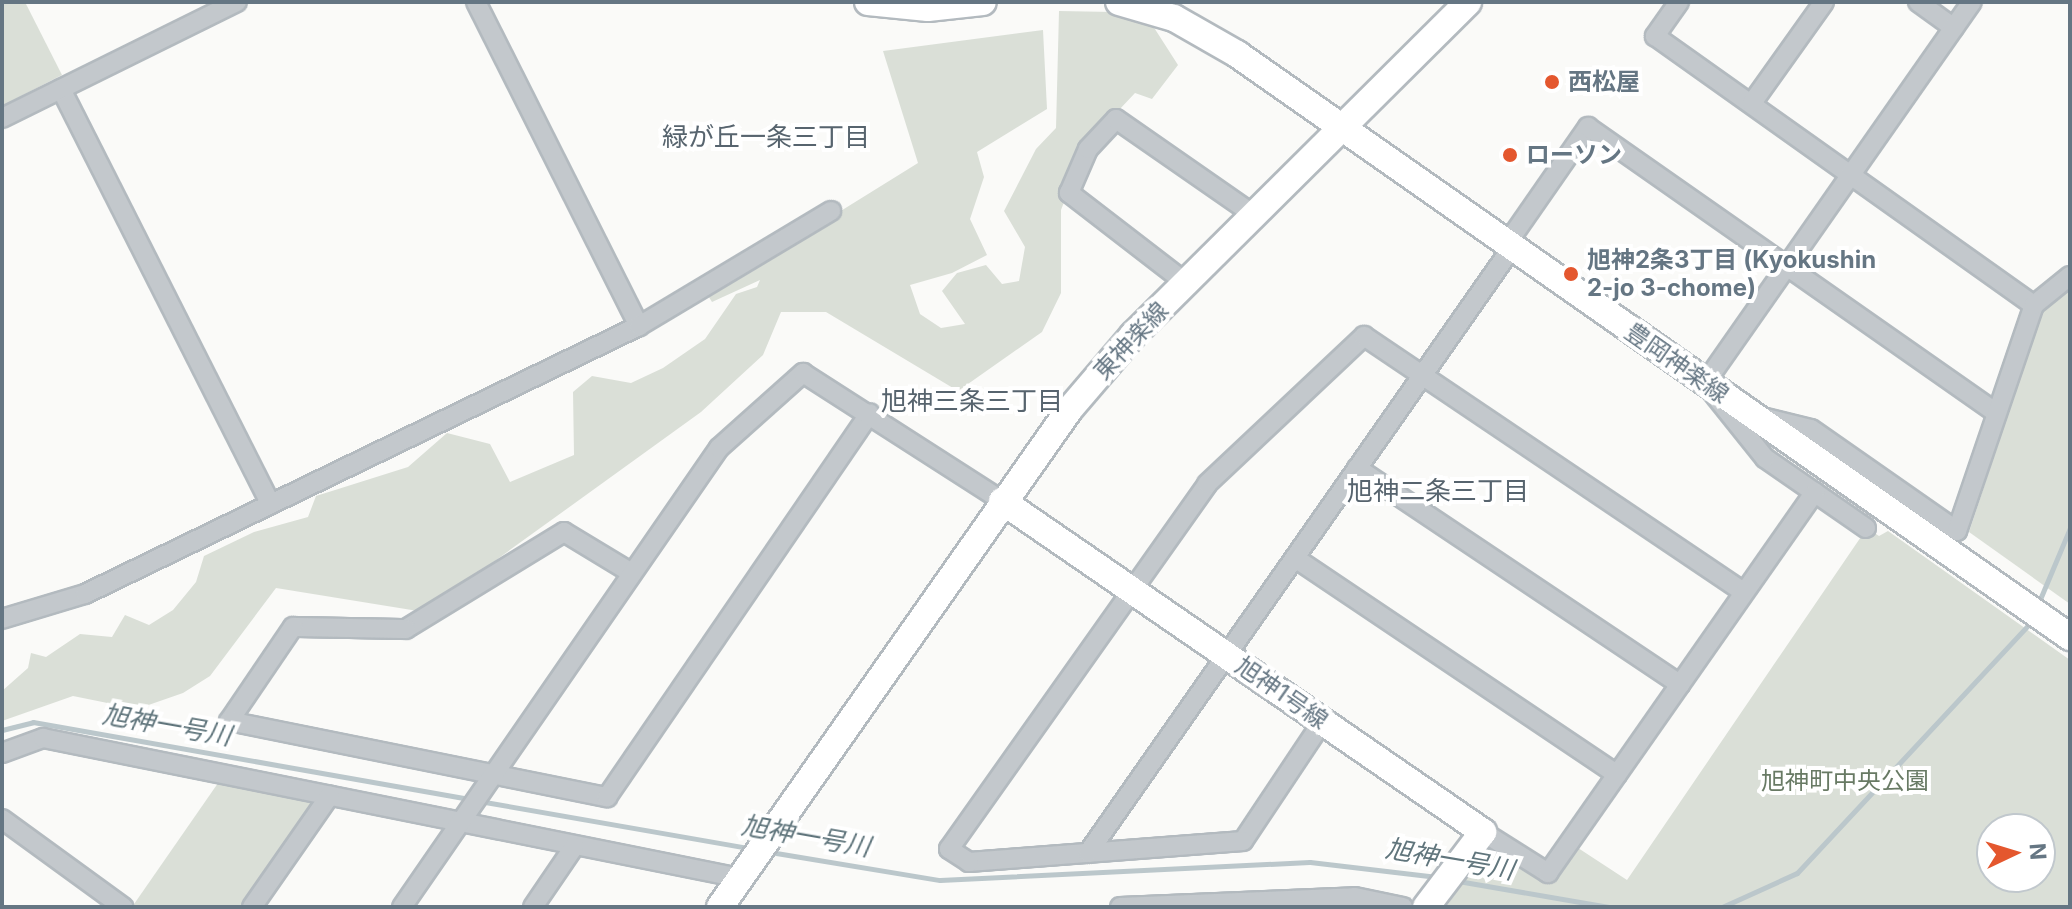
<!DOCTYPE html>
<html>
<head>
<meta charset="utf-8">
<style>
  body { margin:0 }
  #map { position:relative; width:2072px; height:909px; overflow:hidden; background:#fafaf8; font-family:Inter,"Noto Sans JP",sans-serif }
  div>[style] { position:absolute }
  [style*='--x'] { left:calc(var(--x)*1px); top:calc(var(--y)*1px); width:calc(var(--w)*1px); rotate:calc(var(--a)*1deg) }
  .green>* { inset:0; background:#dadfd7 }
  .stream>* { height:5px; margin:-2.5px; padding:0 2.5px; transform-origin:2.5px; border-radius:2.5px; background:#bbc7cb }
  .roads { filter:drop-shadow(2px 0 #b3babf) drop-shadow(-2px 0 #b3babf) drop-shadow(0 2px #b3babf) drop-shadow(0 -2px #b3babf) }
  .street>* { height:18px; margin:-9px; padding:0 9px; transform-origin:9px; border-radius:9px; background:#c3c8cc }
  .secondary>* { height:26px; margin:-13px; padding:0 13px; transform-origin:13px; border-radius:13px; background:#fff }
  .dots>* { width:22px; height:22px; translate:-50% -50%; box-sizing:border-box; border:4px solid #fff; border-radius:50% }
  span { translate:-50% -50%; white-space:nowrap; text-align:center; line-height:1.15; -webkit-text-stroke:8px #fff; paint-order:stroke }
  .poi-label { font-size:24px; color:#657683; font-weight:700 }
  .left { translate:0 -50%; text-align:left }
  .street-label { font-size:24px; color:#657683 }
  .park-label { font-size:24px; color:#687a64 }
  .neighbourhood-label { font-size:26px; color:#57646e }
  .water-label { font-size:26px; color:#60757c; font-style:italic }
  .frame { position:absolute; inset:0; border:4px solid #657683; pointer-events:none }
  .north { position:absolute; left:1976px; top:813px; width:80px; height:80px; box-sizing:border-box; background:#fff; border:2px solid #c1c8cd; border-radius:50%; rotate:86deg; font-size:22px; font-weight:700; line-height:32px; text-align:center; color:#657683 }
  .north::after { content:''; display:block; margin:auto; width:28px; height:36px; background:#e4572e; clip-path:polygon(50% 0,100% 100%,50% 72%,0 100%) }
</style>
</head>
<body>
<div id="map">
  <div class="green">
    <div style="clip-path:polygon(2px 2px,25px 2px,62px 75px,2px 106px)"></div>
    <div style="clip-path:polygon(1059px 11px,1113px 12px,1153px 26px,1178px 65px,1152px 99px,1135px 93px,1085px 146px,1061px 210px,1061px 293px,1042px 332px,958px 391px,826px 312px,781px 312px,763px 355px,701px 412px,424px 612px,276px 588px,210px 676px,183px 693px,137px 709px,73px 696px,2px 721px,2px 691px,28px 668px,31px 653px,46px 657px,80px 634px,112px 637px,125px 615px,149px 625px,173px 610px,196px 582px,204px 556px,254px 532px,308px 517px,316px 496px,408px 467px,447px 433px,490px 444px,510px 482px,574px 455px,573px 392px,592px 376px,631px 383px,663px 368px,705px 339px,736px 294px,757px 287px,760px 280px,712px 302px,707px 294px,918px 163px,883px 51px,1043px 30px,1047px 109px,977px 152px,984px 177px,970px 219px,987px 255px,952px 273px,910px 285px,920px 314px,941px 328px,965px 324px,942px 291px,957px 273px,986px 265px,1002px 284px,1019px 281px,1025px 247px,1004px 211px,1036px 149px,1056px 128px)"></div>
    <div style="clip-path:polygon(2070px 287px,2070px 604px,1969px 532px,2043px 308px)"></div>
    <div style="clip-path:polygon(evenodd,1867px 528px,1879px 536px,1888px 531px,2070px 660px,2070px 907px,1446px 907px,1487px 848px,1550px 883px,1575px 846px,1627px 880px,1867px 528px,1992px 829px,2040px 829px,2040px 877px,1992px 877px,1992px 829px)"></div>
    <div style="clip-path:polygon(225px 773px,330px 795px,252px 907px,132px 907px)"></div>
  </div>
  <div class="stream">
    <div style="--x:2038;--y:604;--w:82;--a:-67.2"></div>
    <div style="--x:2;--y:730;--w:32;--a:-14"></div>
    <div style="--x:33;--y:722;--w:443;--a:10"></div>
    <div style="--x:479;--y:801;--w:274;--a:9.9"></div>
    <div style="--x:770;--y:852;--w:172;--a:9.4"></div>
    <div style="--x:940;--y:880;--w:370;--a:-2.8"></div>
    <div style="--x:1310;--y:862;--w:128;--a:6.7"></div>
    <div style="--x:1458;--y:881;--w:153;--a:9.8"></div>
    <div style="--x:1722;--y:907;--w:82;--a:-24.4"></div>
    <div style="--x:1797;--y:873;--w:345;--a:-47"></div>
  </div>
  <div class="roads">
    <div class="street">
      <div style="--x:476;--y:2;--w:363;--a:63.3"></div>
      <div style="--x:1679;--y:2;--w:42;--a:125.2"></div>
      <div style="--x:1655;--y:36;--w:465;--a:35.4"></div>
      <div style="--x:1918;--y:2;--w:44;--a:35.8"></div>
      <div style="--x:61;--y:89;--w:465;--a:63.2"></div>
      <div style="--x:1752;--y:103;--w:124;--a:-54.5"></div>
      <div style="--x:2;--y:118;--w:262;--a:-26.3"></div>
      <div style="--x:1506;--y:245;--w:144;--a:-55.2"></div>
      <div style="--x:1588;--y:127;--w:498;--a:35"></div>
      <div style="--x:1186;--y:283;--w:148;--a:-142.4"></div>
      <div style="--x:1069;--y:193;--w:48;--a:-66.6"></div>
      <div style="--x:1088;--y:149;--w:41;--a:-47"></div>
      <div style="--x:1116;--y:119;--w:168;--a:34.8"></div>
      <div style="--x:1766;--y:418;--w:46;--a:13.7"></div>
      <div style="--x:1811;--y:429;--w:178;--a:34.9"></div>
      <div style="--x:1957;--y:531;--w:239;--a:-71.2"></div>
      <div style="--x:2034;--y:305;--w:46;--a:-38.9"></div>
      <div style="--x:1357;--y:468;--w:389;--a:33.8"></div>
      <div style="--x:1866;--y:528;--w:123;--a:-145.3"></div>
      <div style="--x:1765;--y:458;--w:96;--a:-128.7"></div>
      <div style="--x:1705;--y:383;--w:465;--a:-55"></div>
      <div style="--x:1295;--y:558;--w:388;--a:33.9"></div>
      <div style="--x:630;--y:572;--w:77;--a:-148.8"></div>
      <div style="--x:564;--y:532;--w:185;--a:148.5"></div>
      <div style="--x:406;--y:629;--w:113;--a:-179"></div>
      <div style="--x:293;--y:627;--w:114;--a:124.2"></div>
      <div style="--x:229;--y:721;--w:386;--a:11.4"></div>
      <div style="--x:607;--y:797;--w:465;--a:-55.6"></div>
      <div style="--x:2;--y:619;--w:87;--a:-16.8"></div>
      <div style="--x:85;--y:594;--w:615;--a:-25.82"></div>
      <div style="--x:639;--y:326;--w:224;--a:-30.9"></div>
      <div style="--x:1323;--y:721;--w:144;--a:123.7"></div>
      <div style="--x:1243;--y:841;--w:275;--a:175.6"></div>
      <div style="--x:969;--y:862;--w:24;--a:-147"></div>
      <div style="--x:949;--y:849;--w:447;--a:-54.7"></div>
      <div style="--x:1207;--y:484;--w:216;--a:-43.3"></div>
      <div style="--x:1364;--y:336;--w:458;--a:34"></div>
      <div style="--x:2;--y:753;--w:44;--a:-20.1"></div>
      <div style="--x:43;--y:738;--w:711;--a:11.36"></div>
      <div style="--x:2;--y:819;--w:150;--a:36"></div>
      <div style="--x:1483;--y:832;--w:77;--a:32.2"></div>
      <div style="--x:1548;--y:873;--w:465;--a:-55"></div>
      <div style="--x:1088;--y:853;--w:737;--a:-55"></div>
      <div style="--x:252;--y:907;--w:136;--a:-55.1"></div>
      <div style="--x:402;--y:907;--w:558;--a:-55.37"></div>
      <div style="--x:719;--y:448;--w:113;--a:-41.8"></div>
      <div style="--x:803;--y:373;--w:237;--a:32.7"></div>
      <div style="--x:533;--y:907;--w:73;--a:-55.7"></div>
      <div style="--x:1120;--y:907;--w:235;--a:-2.4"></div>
      <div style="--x:1355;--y:897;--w:49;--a:11.8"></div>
    </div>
    <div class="secondary">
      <div style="--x:868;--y:2;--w:60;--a:5.7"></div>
      <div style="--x:928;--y:8;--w:55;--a:-6.2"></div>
      <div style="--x:1119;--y:2;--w:57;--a:16.2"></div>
      <div style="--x:1174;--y:18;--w:73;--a:29.7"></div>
      <div style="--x:1237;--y:54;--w:1017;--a:34.99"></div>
      <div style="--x:1002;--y:501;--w:584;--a:34.53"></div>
      <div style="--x:1483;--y:832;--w:94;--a:127.2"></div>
      <div style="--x:720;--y:907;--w:607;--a:-54.92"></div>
      <div style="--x:1069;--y:410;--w:99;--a:-49.5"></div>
      <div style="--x:1133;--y:335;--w:472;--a:-44.8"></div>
    </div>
  </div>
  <div class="dots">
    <div style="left:1552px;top:82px;background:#e4572e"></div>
    <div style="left:1510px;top:155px;background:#e4572e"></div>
    <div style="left:1571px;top:274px;background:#e4572e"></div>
  </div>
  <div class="poi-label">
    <span class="left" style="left:1568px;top:82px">西松屋</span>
    <span class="left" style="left:1526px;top:155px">ローソン</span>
    <span class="left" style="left:1587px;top:274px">旭神2条3丁目 (Kyokushin<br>2-jo 3-chome)</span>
  </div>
  <div class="street-label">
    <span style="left:1131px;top:341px;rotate:-47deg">東神楽線</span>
    <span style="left:1677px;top:363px;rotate:35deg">豊岡神楽線</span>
    <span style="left:1282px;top:693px;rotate:35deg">旭神1号線</span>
  </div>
  <div class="park-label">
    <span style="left:1845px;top:781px">旭神町中央公園</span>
  </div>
  <div class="neighbourhood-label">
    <span style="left:766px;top:137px">緑が丘一条三丁目</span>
    <span style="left:972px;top:401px">旭神三条三丁目</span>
    <span style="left:1438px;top:491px">旭神二条三丁目</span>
  </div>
  <div class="water-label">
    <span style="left:167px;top:725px;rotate:10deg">旭神一号川</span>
    <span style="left:806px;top:836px;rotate:10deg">旭神一号川</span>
    <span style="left:1450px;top:859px;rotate:10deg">旭神一号川</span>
  </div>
  <div class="frame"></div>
  <div class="north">N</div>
</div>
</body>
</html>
